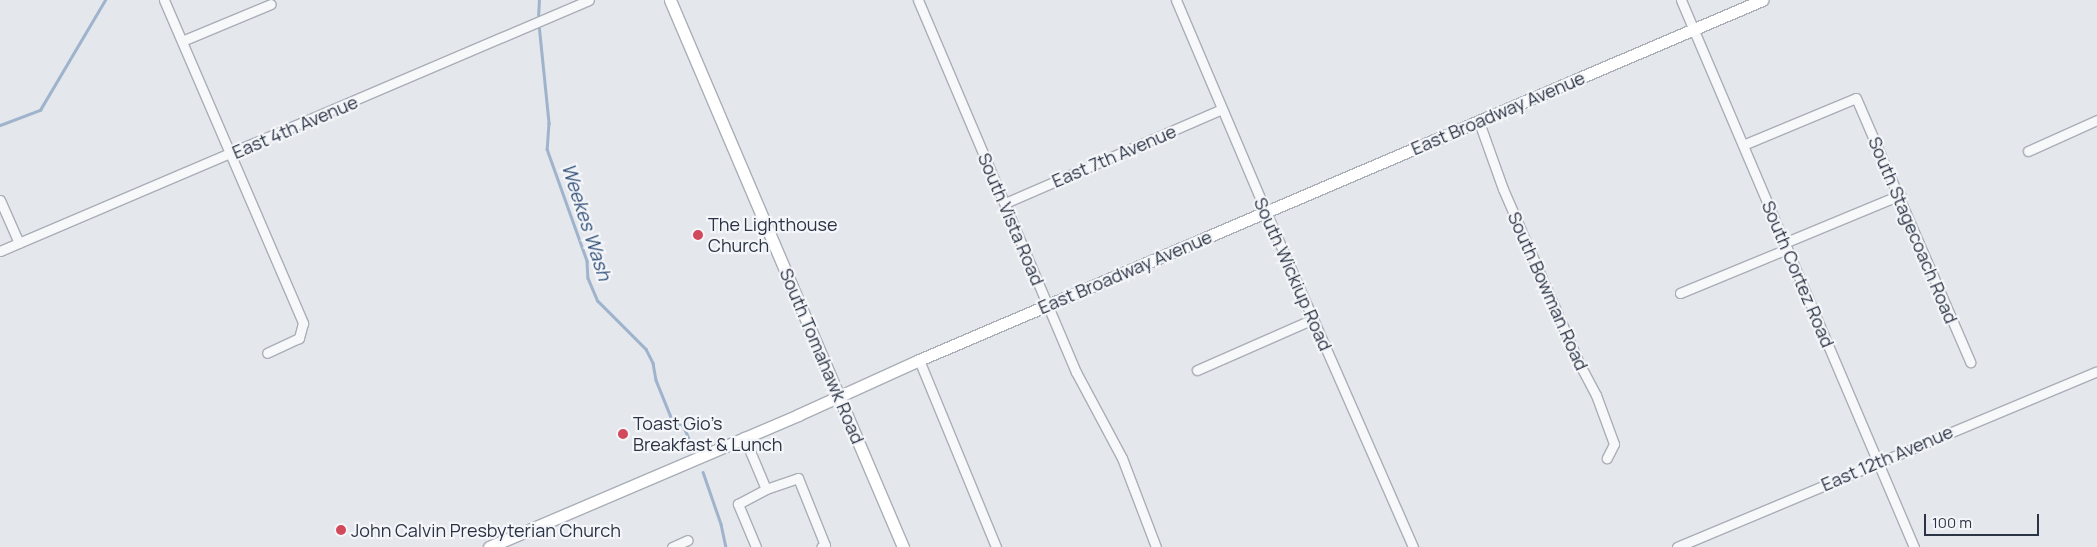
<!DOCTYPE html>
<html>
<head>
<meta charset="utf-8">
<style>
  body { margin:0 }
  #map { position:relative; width:2097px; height:547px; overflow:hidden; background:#e4e7ec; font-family:Manrope,sans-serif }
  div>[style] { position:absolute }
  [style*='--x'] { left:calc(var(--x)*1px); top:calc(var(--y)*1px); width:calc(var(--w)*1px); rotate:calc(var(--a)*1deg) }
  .stream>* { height:2.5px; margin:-1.25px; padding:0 1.25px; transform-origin:1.25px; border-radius:1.25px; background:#9fb4cc }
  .roads { filter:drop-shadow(1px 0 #a9aeb7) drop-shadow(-1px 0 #a9aeb7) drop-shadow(0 1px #a9aeb7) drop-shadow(0 -1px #a9aeb7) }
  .street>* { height:9px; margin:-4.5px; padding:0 4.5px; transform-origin:4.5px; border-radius:4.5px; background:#f7f8fa }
  .secondary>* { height:11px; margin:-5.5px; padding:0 5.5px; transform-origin:5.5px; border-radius:5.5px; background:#fff }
  .dots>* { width:14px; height:14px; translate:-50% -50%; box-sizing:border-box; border:2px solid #f4f6f9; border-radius:50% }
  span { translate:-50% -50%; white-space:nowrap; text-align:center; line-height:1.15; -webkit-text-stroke:4.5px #f4f6f9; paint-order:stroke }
  .street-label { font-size:18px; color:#2b3445 }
  .poi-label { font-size:18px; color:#2b3445 }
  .left { translate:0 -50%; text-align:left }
  .water-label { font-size:19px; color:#34527a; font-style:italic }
  .scale { position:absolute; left:1924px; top:514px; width:115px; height:22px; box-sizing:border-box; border:2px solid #2b3445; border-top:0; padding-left:6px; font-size:15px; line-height:18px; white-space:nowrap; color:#2b3445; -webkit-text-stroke:4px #f4f6f9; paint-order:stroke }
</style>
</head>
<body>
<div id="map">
  <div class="stream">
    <div style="--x:538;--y:18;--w:18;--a:-87"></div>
    <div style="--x:539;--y:24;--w:100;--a:84.2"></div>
    <div style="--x:549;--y:123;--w:26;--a:94"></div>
    <div style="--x:547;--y:149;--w:119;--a:70.3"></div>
    <div style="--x:587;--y:261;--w:17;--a:87"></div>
    <div style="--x:588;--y:278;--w:25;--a:67"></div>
    <div style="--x:598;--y:301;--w:68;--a:45"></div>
    <div style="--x:646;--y:349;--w:16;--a:63"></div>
    <div style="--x:653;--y:363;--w:17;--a:80"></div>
    <div style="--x:656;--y:380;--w:40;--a:68"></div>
    <div style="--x:671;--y:417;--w:16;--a:38"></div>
    <div style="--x:684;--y:427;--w:25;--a:67"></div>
    <div style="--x:0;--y:125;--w:43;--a:-20.6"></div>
    <div style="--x:40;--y:110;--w:128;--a:-59.4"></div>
    <div style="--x:703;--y:472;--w:55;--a:70.9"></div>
    <div style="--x:721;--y:524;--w:24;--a:78"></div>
  </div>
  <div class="roads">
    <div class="street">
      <div style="--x:164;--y:0;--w:352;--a:66.7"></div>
      <div style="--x:303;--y:323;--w:16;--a:105"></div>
      <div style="--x:299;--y:338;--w:35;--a:155"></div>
      <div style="--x:918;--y:0;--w:404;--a:67"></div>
      <div style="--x:1076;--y:372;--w:98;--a:61.9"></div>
      <div style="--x:1122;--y:458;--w:95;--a:69.1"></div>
      <div style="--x:1176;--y:0;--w:230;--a:67"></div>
      <div style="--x:1266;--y:212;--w:366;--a:66.3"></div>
      <div style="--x:1681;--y:0;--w:595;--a:66.93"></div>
      <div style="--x:182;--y:41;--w:96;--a:-22.6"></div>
      <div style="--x:1479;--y:122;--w:71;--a:70.3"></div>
      <div style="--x:1503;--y:189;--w:190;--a:66.4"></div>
      <div style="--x:1579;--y:363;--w:36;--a:62"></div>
      <div style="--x:1596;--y:395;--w:52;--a:69.8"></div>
      <div style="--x:1614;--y:444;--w:16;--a:117"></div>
      <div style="--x:1743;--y:145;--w:122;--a:-22.6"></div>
      <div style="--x:1856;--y:98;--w:288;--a:66.6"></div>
      <div style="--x:2028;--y:151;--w:76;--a:-24.2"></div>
      <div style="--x:0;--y:200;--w:47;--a:66.2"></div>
      <div style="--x:1005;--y:203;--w:236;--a:-23.4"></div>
      <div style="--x:1784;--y:243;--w:126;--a:-22.5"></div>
      <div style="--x:0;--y:251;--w:640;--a:-23.08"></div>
      <div style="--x:1680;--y:293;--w:116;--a:-22.4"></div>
      <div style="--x:919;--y:360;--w:202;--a:67.6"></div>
      <div style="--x:1197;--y:370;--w:127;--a:-23.7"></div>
      <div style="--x:744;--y:437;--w:56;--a:67.1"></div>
      <div style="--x:672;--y:547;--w:17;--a:-24"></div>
      <div style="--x:756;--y:547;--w:47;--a:-112.7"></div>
      <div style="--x:738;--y:504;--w:32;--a:-28"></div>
      <div style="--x:766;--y:489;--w:34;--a:-19"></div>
      <div style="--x:798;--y:478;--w:72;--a:68.1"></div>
      <div style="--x:825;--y:545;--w:4;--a:153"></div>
      <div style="--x:1677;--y:547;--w:455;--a:-22.7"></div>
    </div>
    <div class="secondary">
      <div style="--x:670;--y:0;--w:595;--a:66.93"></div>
      <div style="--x:489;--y:547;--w:336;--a:-23.1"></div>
      <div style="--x:798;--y:415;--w:133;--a:-24.4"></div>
      <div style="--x:919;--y:360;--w:917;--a:-23.12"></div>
    </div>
  </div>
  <div class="dots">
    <div style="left:698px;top:235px;background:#d1495b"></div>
    <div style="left:623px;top:434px;background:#d1495b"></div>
    <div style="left:341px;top:530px;background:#d1495b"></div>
  </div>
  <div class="street-label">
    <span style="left:1498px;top:113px;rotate:-23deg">East Broadway Avenue</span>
    <span style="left:295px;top:127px;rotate:-23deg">East 4th Avenue</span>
    <span style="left:1114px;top:156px;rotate:-23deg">East 7th Avenue</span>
    <span style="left:1011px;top:219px;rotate:67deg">South Vista Road</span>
    <span style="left:1913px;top:230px;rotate:67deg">South Stagecoach Road</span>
    <span style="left:1125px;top:272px;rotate:-23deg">East Broadway Avenue</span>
    <span style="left:1293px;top:274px;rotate:66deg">South Wickiup Road</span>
    <span style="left:1798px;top:274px;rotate:67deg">South Cortez Road</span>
    <span style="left:1548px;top:291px;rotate:66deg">South Bowman Road</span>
    <span style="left:822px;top:356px;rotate:67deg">South Tomahawk Road</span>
    <span style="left:1887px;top:458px;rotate:-23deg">East 12th Avenue</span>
  </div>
  <div class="poi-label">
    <span class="left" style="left:708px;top:235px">The Lighthouse<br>Church</span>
    <span class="left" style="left:633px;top:434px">Toast Gio’s<br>Breakfast &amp; Lunch</span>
    <span class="left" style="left:351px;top:530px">John Calvin Presbyterian Church</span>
  </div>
  <div class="water-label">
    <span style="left:586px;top:222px;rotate:72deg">Weekes Wash</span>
  </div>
  <div class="scale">100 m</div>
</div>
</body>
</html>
